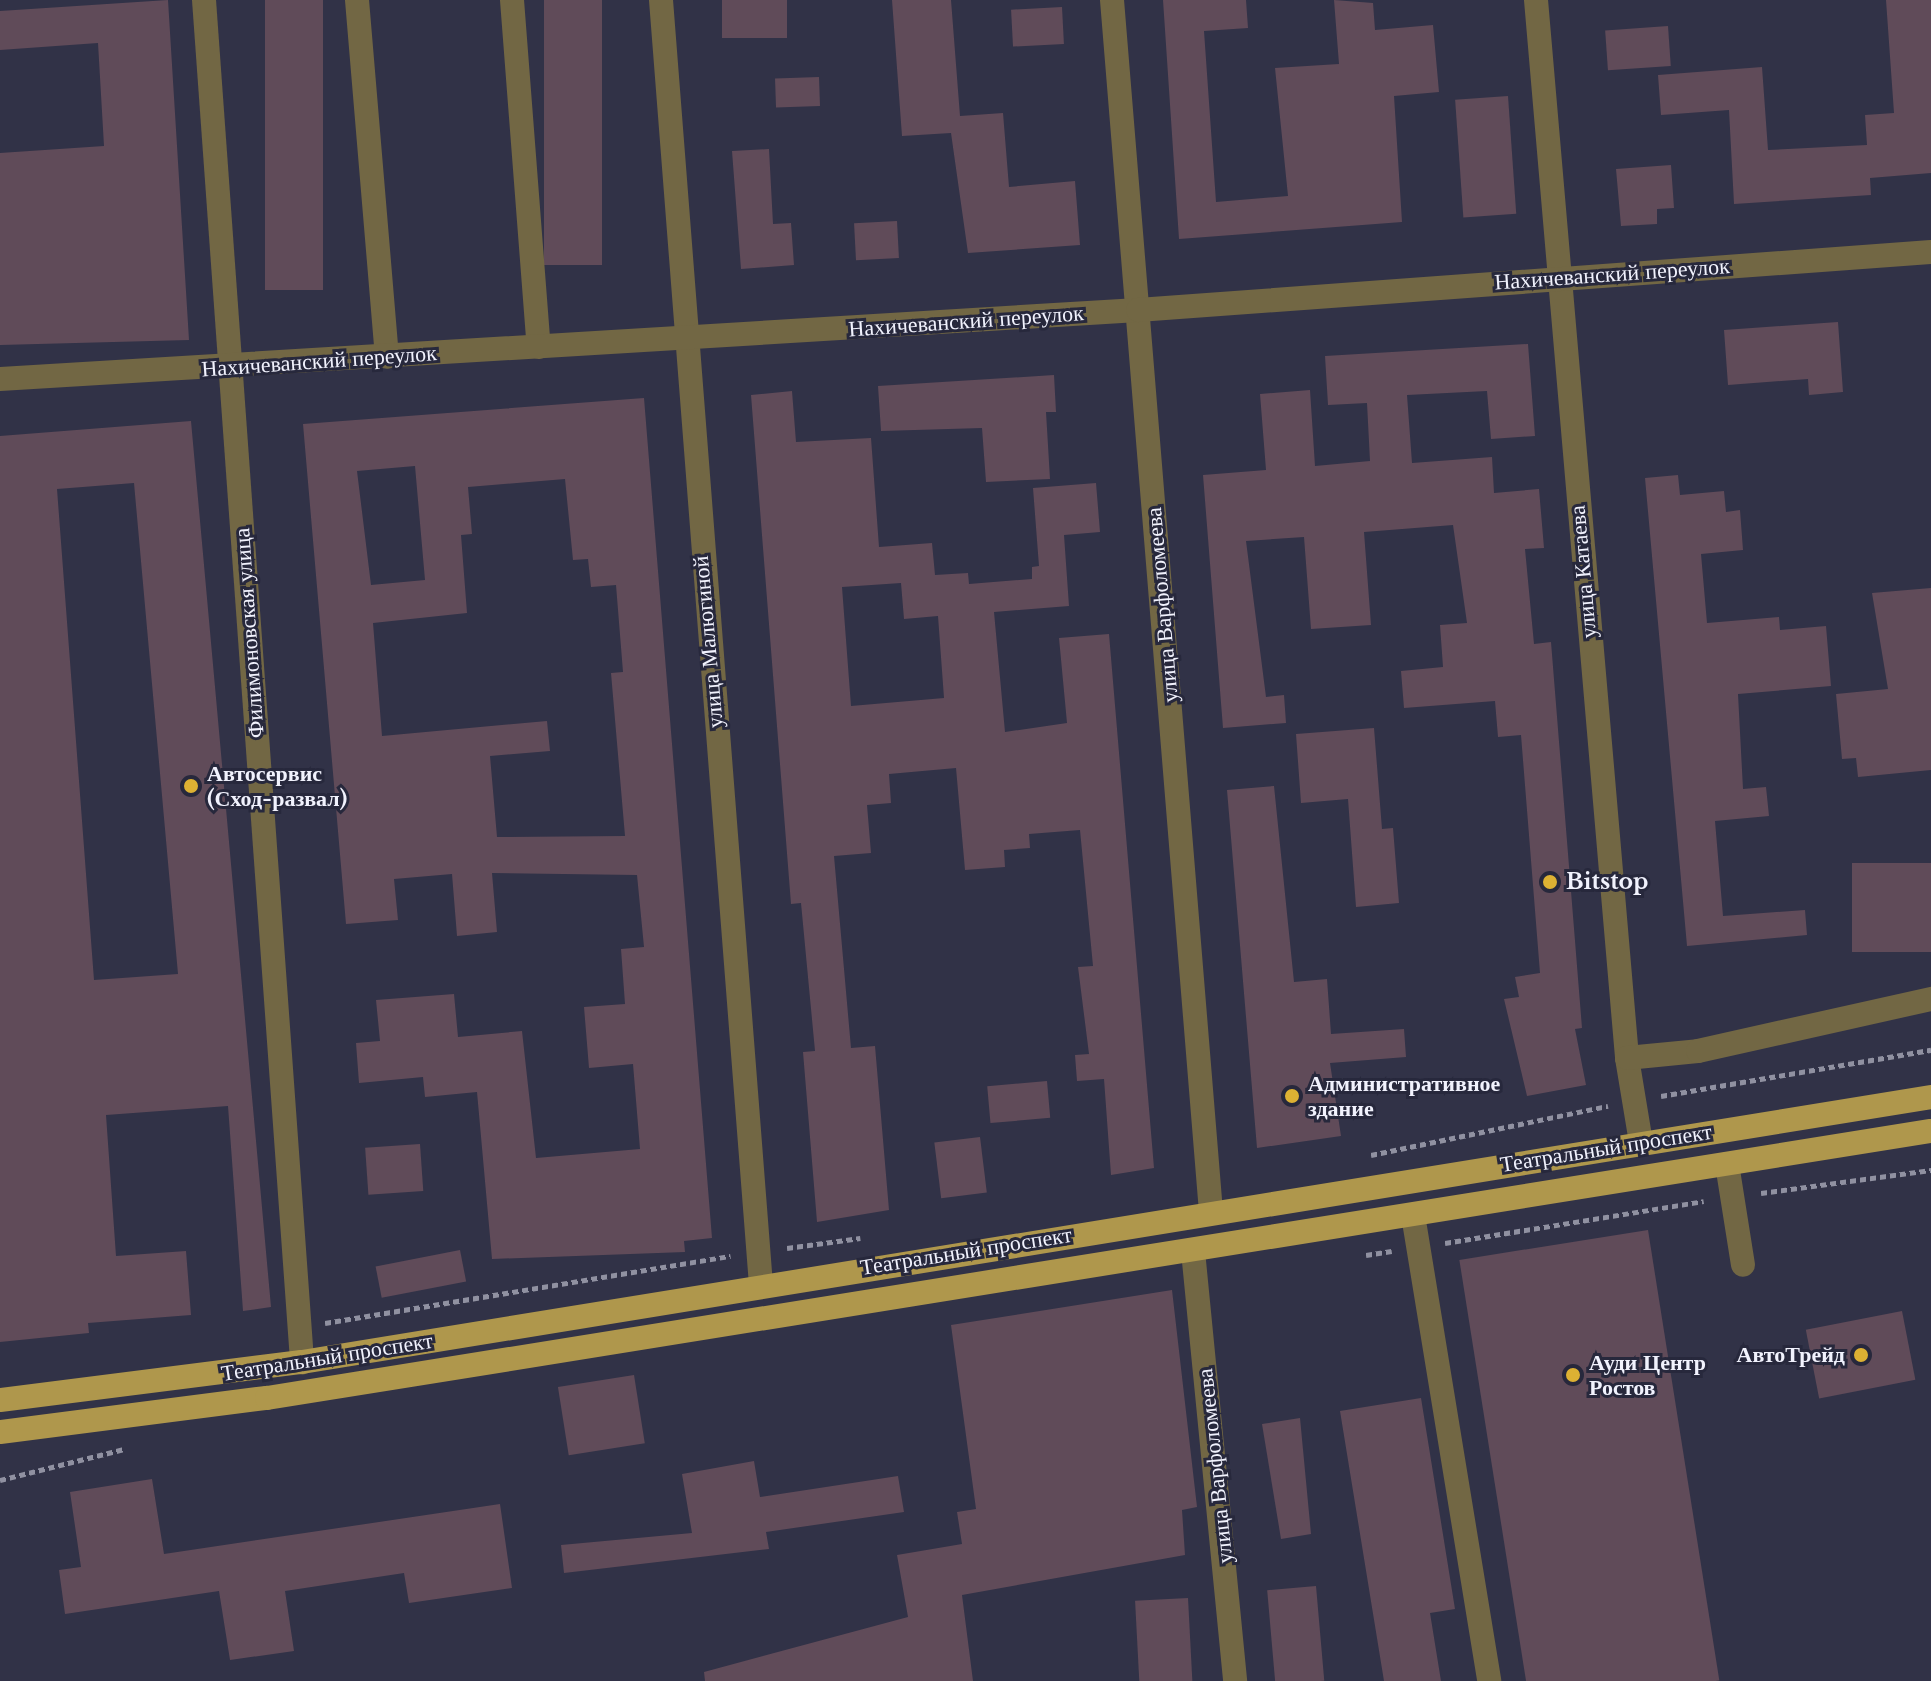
<!DOCTYPE html>
<html>
<head>
<meta charset="utf-8">
<style>
  body { margin:0 }
  #map { position:relative; width:1931px; height:1681px; overflow:hidden; background:#313247; font-family:"Libre Baskerville",serif }
  div>[style] { position:absolute }
  [style*='--x'] { left:calc(var(--x)*1px); top:calc(var(--y)*1px); width:calc(var(--w)*1px); rotate:calc(var(--a)*1deg) }
  .building>* { inset:0; background:#604b59; transform-origin:0 0 }
  .path>* { height:5px; margin-top:-2.5px; transform-origin:0; background:repeating-linear-gradient(90deg,#9091a1 0 6px,transparent 0 10px) }
  .minor>* { height:24px; margin:-12px; padding:0 12px; transform-origin:12px; border-radius:12px; background:#726744 }
  .major>* { height:24px; margin:-12px; padding:0 12px; transform-origin:12px; border-radius:12px; background:#af974c }
  .dots>* { width:22px; height:22px; translate:-50% -50%; box-sizing:border-box; border:4px solid #27283c; border-radius:50% }
  span { translate:-50% -50%; white-space:nowrap; text-align:center; line-height:1.15; -webkit-text-stroke:6px #27283c; paint-order:stroke }
  .street-label { font-size:22px; color:#f1f2fd }
  .poi-label { font-size:22px; color:#f1f2fd; font-weight:700 }
  .left { translate:0 -50%; text-align:left }
  .right { translate:-100% -50%; text-align:right }
</style>
</head>
<body>
<div id="map">
  <div class="building">
    <div style="clip-path:polygon(168px 0,189px 340px,0 345px,0 153px,104px 146px,98px 43px,0 50px,0 11px)"></div>
    <div style="left:265px;top:0;width:58px;height:290px"></div>
    <div style="left:544px;top:0;width:58px;height:265px"></div>
    <div style="left:722px;top:0;width:65px;height:38px"></div>
    <div style="clip-path:polygon(892px 0,951px 0,960px 116px,1003px 113px,1009px 187px,1075px 181px,1080px 245px,968px 253px,951px 133px,902px 136px)"></div>
    <div style="clip-path:polygon(1163px 0,1246px 0,1248px 28px,1204px 31px,1216px 202px,1288px 196px,1275px 68px,1339px 64px,1334px 0,1373px 3px,1375px 30px,1433px 25px,1439px 92px,1394px 96px,1402px 222px,1179px 239px)"></div>
    <div style="clip-path:polygon(1886px 0,1931px 0,1931px 173px,1870px 178px,1871px 195px,1734px 204px,1729px 110px,1661px 115px,1658px 75px,1762px 67px,1768px 150px,1867px 145px,1865px 115px,1894px 113px)"></div>
    <div style="left:1062px;top:7px;width:37px;height:51px;rotate:87deg"></div>
    <div style="left:1668px;top:26px;width:40px;height:63px;rotate:86deg"></div>
    <div style="left:819px;top:77px;width:29px;height:44px;rotate:88deg"></div>
    <div style="left:1508px;top:96px;width:118px;height:53px;rotate:86deg"></div>
    <div style="clip-path:polygon(769px 149px,773px 224px,791px 223px,794px 265px,741px 269px,732px 151px)"></div>
    <div style="clip-path:polygon(1671px 165px,1674px 208px,1657px 209px,1657px 224px,1621px 226px,1616px 169px)"></div>
    <div style="left:897px;top:221px;width:37px;height:43px;rotate:87deg"></div>
    <div style="clip-path:polygon(1838px 322px,1843px 392px,1809px 395px,1808px 379px,1728px 385px,1724px 330px)"></div>
    <div style="clip-path:polygon(1528px 344px,1535px 436px,1491px 439px,1487px 391px,1407px 395px,1412px 463px,1492px 457px,1494px 493px,1539px 489px,1544px 548px,1525px 549px,1534px 644px,1551px 642px,1582px 1028px,1575px 1029px,1586px 1085px,1527px 1096px,1504px 999px,1519px 997px,1515px 977px,1540px 973px,1521px 735px,1498px 737px,1495px 701px,1404px 708px,1401px 671px,1443px 667px,1440px 625px,1467px 623px,1453px 525px,1364px 532px,1371px 625px,1311px 629px,1304px 537px,1246px 541px,1266px 697px,1284px 695px,1286px 723px,1223px 728px,1203px 475px,1266px 470px,1260px 394px,1310px 390px,1315px 466px,1370px 461px,1367px 403px,1328px 405px,1325px 356px)"></div>
    <div style="clip-path:polygon(1054px 375px,1056px 412px,1046px 412px,1050px 479px,986px 482px,982px 428px,881px 431px,878px 386px)"></div>
    <div style="clip-path:polygon(evenodd,792px 391px,796px 442px,871px 438px,879px 547px,932px 543px,935px 575px,968px 573px,969px 584px,1032px 579px,1032px 567px,1039px 566px,1033px 488px,1096px 483px,1100px 532px,1064px 535px,1069px 606px,994px 612px,1005px 732px,1067px 723px,1059px 638px,1109px 634px,1154px 1168px,1111px 1175px,1104px 1079px,1077px 1081px,1075px 1055px,1089px 1054px,1078px 967px,1093px 966px,1080px 830px,1029px 834px,1030px 848px,1004px 850px,1005px 867px,965px 870px,956px 768px,889px 774px,891px 803px,867px 805px,871px 853px,834px 856px,851px 1048px,875px 1046px,889px 1210px,817px 1222px,803px 1052px,815px 1051px,801px 903px,791px 904px,751px 395px,792px 391px,901px 583px,904px 619px,938px 616px,944px 698px,851px 706px,842px 587px,901px 583px)"></div>
    <div style="clip-path:polygon(evenodd,644px 398px,712px 1238px,684px 1241px,685px 1252px,492px 1259px,477px 1092px,425px 1097px,423px 1077px,359px 1083px,356px 1043px,380px 1041px,376px 1000px,454px 994px,458px 1037px,522px 1031px,536px 1158px,640px 1149px,633px 1064px,589px 1068px,584px 1007px,625px 1004px,621px 949px,644px 947px,637px 875px,492px 873px,497px 932px,457px 936px,452px 874px,394px 879px,398px 920px,346px 924px,303px 424px,644px 398px,415px 466px,425px 580px,371px 585px,357px 471px,415px 466px,644px 398px,565px 479px,573px 560px,588px 559px,591px 587px,616px 585px,623px 672px,611px 673px,625px 836px,497px 837px,490px 756px,550px 751px,547px 721px,382px 736px,373px 623px,467px 613px,461px 535px,472px 534px,468px 487px,565px 479px)"></div>
    <div style="clip-path:polygon(evenodd,191px 421px,271px 1307px,243px 1311px,228px 1106px,106px 1115px,116px 1256px,186px 1251px,191px 1315px,88px 1323px,89px 1333px,0 1342px,0 436px,191px 421px,134px 483px,178px 974px,94px 980px,57px 489px,134px 483px)"></div>
    <div style="clip-path:polygon(1678px 475px,1680px 495px,1724px 491px,1726px 512px,1740px 510px,1743px 550px,1701px 554px,1707px 623px,1779px 617px,1780px 630px,1826px 626px,1831px 686px,1738px 694px,1743px 789px,1766px 787px,1769px 816px,1715px 821px,1723px 916px,1805px 910px,1807px 935px,1687px 946px,1645px 478px)"></div>
    <div style="clip-path:polygon(1931px 588px,1931px 770px,1858px 777px,1856px 758px,1842px 759px,1836px 694px,1888px 689px,1872px 593px)"></div>
    <div style="clip-path:polygon(1374px 728px,1382px 829px,1393px 828px,1399px 903px,1356px 907px,1348px 799px,1301px 803px,1296px 734px)"></div>
    <div style="clip-path:polygon(1274px 786px,1294px 982px,1327px 979px,1331px 1034px,1404px 1029px,1406px 1057px,1330px 1063px,1341px 1136px,1257px 1148px,1227px 790px)"></div>
    <div style="left:1931px;top:863px;width:89px;height:79px;rotate:90deg"></div>
    <div style="left:1047px;top:1081px;width:37px;height:60px;rotate:85deg"></div>
    <div style="left:980px;top:1137px;width:56px;height:46px;rotate:83deg"></div>
    <div style="left:420px;top:1144px;width:47px;height:55px;rotate:86deg"></div>
    <div style="left:1648px;top:1230px;width:456px;height:191px;rotate:81deg"></div>
    <div style="left:460px;top:1250px;width:32px;height:86px;rotate:79deg"></div>
    <div style="clip-path:polygon(1172px 1290px,1197px 1507px,1182px 1510px,1185px 1555px,962px 1595px,973px 1681px,705px 1681px,704px 1672px,908px 1617px,897px 1555px,962px 1544px,957px 1512px,976px 1509px,951px 1325px)"></div>
    <div style="left:1902px;top:1311px;width:70px;height:98px;rotate:79deg"></div>
    <div style="left:634px;top:1375px;width:69px;height:77px;rotate:81deg"></div>
    <div style="clip-path:polygon(1421px 1398px,1455px 1609px,1430px 1613px,1441px 1681px,1384px 1681px,1340px 1411px)"></div>
    <div style="clip-path:polygon(1300px 1418px,1311px 1534px,1281px 1539px,1262px 1424px)"></div>
    <div style="clip-path:polygon(754px 1461px,760px 1497px,898px 1476px,904px 1512px,766px 1532px,769px 1549px,564px 1573px,561px 1545px,692px 1533px,682px 1474px)"></div>
    <div style="clip-path:polygon(152px 1479px,164px 1554px,500px 1504px,512px 1588px,409px 1603px,404px 1573px,285px 1591px,294px 1651px,230px 1660px,219px 1591px,65px 1614px,59px 1570px,81px 1567px,70px 1492px)"></div>
    <div style="left:1316px;top:1586px;width:95px;height:49px;rotate:85deg"></div>
    <div style="left:1188px;top:1598px;width:83px;height:53px;rotate:87deg"></div>
  </div>
  <div class="path">
    <div style="--x:1661;--y:1096;--w:274;--a:-9.7"></div>
    <div style="--x:1371;--y:1155;--w:242;--a:-11.7"></div>
    <div style="--x:1761;--y:1193;--w:172;--a:-7.7"></div>
    <div style="--x:1445;--y:1243;--w:262;--a:-9.2"></div>
    <div style="--x:787;--y:1248;--w:74;--a:-7.8"></div>
    <div style="--x:1366;--y:1255;--w:26;--a:-9"></div>
    <div style="--x:325;--y:1323;--w:411;--a:-9.4"></div>
    <div style="--x:0;--y:1480;--w:128;--a:-14"></div>
  </div>
  <div class="minor">
    <div style="--x:204;--y:0;--w:1366;--a:85.88"></div>
    <div style="--x:357;--y:0;--w:358;--a:85.2"></div>
    <div style="--x:512;--y:0;--w:348;--a:85.6"></div>
    <div style="--x:661;--y:0;--w:1288;--a:85.55"></div>
    <div style="--x:1112;--y:0;--w:1215;--a:85.33"></div>
    <div style="--x:1536;--y:0;--w:1062;--a:85.08"></div>
    <div style="--x:1627;--y:1058;--w:86;--a:80.6"></div>
    <div style="--x:0;--y:379;--w:1140;--a:-3.47"></div>
    <div style="--x:1138;--y:310;--w:795;--a:-4.18"></div>
    <div style="--x:1627;--y:1058;--w:71;--a:-5.6"></div>
    <div style="--x:1698;--y:1051;--w:239;--a:-12.6"></div>
    <div style="--x:1727;--y:1164;--w:102;--a:81"></div>
    <div style="--x:1413;--y:1215;--w:472;--a:80.7"></div>
    <div style="--x:1193;--y:1251;--w:432;--a:84.4"></div>
  </div>
  <div class="major">
    <div style="--x:0;--y:1400;--w:304;--a:-7.2"></div>
    <div style="--x:302;--y:1362;--w:1650;--a:-9.24"></div>
    <div style="--x:0;--y:1432;--w:269;--a:-7.3"></div>
    <div style="--x:267;--y:1398;--w:1685;--a:-9.12"></div>
  </div>
  <div class="dots">
    <div style="left:191px;top:786px;background:#ddb133"></div>
    <div style="left:1550px;top:882px;background:#ddb133"></div>
    <div style="left:1292px;top:1096px;background:#ddb133"></div>
    <div style="left:1861px;top:1355px;background:#ddb133"></div>
    <div style="left:1573px;top:1375px;background:#ddb133"></div>
  </div>
  <div class="street-label">
    <span style="left:1612px;top:274px;rotate:-4deg">Нахичеванский переулок</span>
    <span style="left:966px;top:321px;rotate:-4deg">Нахичеванский переулок</span>
    <span style="left:319px;top:361px;rotate:-4deg">Нахичеванский переулок</span>
    <span style="left:1583px;top:572px;rotate:-95deg">улица Катаева</span>
    <span style="left:1162px;top:605px;rotate:-95deg">улица Варфоломеева</span>
    <span style="left:249px;top:633px;rotate:-94deg">Филимоновская улица</span>
    <span style="left:708px;top:642px;rotate:-95deg">улица Малюгиной</span>
    <span style="left:1606px;top:1148px;rotate:-9deg">Театральный проспект</span>
    <span style="left:966px;top:1251px;rotate:-9deg">Театральный проспект</span>
    <span style="left:327px;top:1357px;rotate:-9deg">Театральный проспект</span>
    <span style="left:1215px;top:1466px;rotate:-96deg">улица Варфоломеева</span>
  </div>
  <div class="poi-label">
    <span class="left" style="left:207px;top:786px">Автосервис<br>(Сход-развал)</span>
    <span class="left" style="left:1566px;top:882px">Bitstop</span>
    <span class="left" style="left:1308px;top:1096px">Административное<br>здание</span>
    <span class="right" style="left:1845px;top:1355px">АвтоТрейд</span>
    <span class="left" style="left:1589px;top:1375px">Ауди Центр<br>Ростов</span>
  </div>
</div>
</body>
</html>
